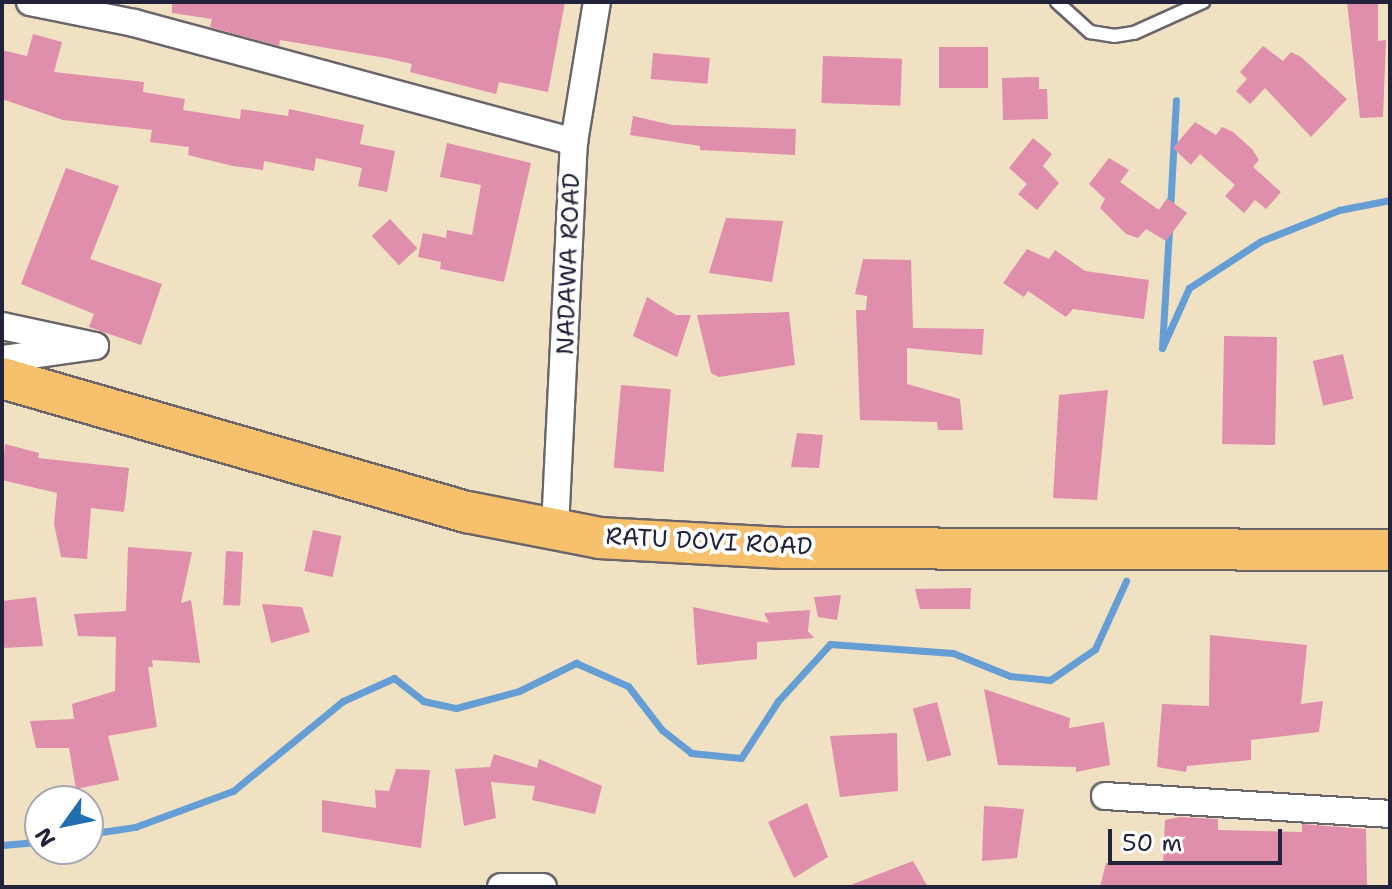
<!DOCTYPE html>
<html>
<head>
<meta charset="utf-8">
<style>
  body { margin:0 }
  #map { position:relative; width:1392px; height:889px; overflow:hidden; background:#f1e1c3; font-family:"Shantell Sans",sans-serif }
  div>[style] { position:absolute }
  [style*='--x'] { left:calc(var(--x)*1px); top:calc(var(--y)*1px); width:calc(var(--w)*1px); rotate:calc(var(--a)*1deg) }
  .stream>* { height:7px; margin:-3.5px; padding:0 3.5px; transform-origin:3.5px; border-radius:3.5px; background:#649ed4 }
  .building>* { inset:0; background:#df8eac; transform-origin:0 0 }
  .roads { filter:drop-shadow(2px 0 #6a656b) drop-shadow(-2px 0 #6a656b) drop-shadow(0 2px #6a656b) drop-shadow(0 -2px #6a656b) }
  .lane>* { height:12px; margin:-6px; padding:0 6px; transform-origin:6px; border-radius:6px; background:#fff }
  .street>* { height:26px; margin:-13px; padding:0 13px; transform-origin:13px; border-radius:13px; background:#fff }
  .primary>* { height:40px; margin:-20px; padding:0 20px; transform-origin:20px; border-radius:20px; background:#f7c06c }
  span { translate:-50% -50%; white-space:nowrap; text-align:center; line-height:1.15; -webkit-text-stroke:8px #fff; paint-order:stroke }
  .street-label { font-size:24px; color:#22223b }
  .frame { position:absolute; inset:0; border:4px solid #22223b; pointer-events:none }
  .north { position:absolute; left:24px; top:785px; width:80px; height:80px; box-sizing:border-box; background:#fff; border:2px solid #a7a7b1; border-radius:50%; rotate:237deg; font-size:22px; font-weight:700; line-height:32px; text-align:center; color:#22223b }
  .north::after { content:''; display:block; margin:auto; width:28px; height:36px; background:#1f6fb2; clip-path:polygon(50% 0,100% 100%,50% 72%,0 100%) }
  .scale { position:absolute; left:1108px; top:829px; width:174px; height:36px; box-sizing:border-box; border:4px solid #22223b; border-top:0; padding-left:10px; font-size:24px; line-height:28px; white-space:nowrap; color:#22223b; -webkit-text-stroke:6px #fff; paint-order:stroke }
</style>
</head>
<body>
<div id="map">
  <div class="stream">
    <div style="--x:1170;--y:210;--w:110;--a:-86.9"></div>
    <div style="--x:1169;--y:230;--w:118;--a:93.4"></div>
    <div style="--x:1162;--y:348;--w:66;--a:-65.8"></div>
    <div style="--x:1189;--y:288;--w:86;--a:-33.1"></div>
    <div style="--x:1261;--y:241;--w:84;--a:-21.7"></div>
    <div style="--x:1339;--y:210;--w:52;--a:-11.1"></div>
    <div style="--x:88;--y:834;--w:48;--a:-8.5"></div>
    <div style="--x:135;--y:827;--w:104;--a:-20.2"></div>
    <div style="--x:233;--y:791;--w:142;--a:-39.3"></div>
    <div style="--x:343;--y:701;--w:56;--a:-24.3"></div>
    <div style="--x:394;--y:678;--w:37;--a:38"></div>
    <div style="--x:423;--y:701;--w:34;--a:12"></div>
    <div style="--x:456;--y:708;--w:65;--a:-15.1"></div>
    <div style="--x:519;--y:691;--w:64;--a:-26.2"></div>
    <div style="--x:576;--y:663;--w:57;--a:23.9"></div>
    <div style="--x:628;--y:686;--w:56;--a:52.3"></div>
    <div style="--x:662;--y:730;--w:37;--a:38"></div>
    <div style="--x:691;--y:753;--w:50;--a:5.7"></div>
    <div style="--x:741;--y:758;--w:68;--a:-57"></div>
    <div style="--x:778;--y:701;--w:77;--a:-47.6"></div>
    <div style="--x:830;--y:644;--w:123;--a:4.2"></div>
    <div style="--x:953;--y:653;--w:61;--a:22"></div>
    <div style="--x:1010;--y:676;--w:40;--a:5.7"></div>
    <div style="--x:1050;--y:680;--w:55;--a:-34.6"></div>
    <div style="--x:1095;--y:649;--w:75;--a:-65.5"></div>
    <div style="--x:2;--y:845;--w:38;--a:-5"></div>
  </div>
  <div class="building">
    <div style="clip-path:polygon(172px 2px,565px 2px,548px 92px,499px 82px,496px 94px,410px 72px,412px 64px,386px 58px,280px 40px,279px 46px,210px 27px,212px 19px,172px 13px)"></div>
    <div style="clip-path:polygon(1347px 2px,1378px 2px,1378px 41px,1386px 40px,1383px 117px,1360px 118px)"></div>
    <div style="clip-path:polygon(33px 34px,62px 42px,54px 72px,144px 82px,143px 92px,185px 99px,183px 110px,240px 119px,241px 109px,288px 116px,289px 109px,364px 125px,360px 144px,395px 151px,387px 192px,358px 186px,362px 168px,316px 158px,314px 171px,264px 161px,263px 170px,233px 166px,188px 155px,189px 147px,150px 142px,152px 130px,63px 120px,2px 99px,2px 50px,27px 56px)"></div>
    <div style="clip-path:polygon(1263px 46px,1283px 61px,1291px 52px,1301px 57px,1347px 99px,1311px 137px,1265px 88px,1250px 104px,1236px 91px,1247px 79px,1240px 72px)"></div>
    <div style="left:939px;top:47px;width:49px;height:41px"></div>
    <div style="left:653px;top:53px;width:57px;height:26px;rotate:5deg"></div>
    <div style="left:823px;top:56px;width:79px;height:47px;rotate:2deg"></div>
    <div style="clip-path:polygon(1039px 77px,1039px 89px,1047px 89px,1048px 119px,1003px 120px,1002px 78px)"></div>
    <div style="clip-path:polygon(633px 116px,672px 125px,796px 129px,795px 155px,700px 150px,700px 146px,630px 135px)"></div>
    <div style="clip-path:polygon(1195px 122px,1216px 135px,1222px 127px,1233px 132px,1252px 149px,1259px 160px,1253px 167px,1281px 192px,1266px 209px,1255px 200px,1244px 213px,1225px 196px,1235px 185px,1200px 154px,1191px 165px,1173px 148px)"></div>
    <div style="clip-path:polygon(1033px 138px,1052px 154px,1043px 166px,1059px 183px,1037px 210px,1018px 194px,1027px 184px,1009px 168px)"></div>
    <div style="clip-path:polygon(447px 143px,531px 163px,504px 282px,440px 269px,441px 262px,418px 257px,423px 233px,446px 238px,447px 230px,472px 235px,481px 185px,440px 177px)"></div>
    <div style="clip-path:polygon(1109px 158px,1129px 170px,1120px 182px,1159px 210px,1167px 198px,1187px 213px,1166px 241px,1146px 229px,1138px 238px,1126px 234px,1100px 208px,1105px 199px,1089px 184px)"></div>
    <div style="clip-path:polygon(66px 168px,119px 186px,90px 259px,162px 284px,141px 345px,89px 327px,94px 314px,21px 284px)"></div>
    <div style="clip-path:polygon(726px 218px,783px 221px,772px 282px,709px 273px)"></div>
    <div style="left:390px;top:219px;width:40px;height:25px;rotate:47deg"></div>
    <div style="clip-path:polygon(1027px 249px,1049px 259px,1055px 250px,1085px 271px,1149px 280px,1144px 319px,1073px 309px,1066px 317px,1028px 291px,1024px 297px,1003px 283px)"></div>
    <div style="clip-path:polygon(863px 259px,911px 260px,913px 328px,984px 329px,982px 355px,907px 348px,907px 384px,960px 399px,963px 430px,938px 430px,937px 422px,860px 420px,856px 310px,866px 310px,867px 296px,855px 294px)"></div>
    <div style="clip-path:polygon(647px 297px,676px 315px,691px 315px,677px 357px,633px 336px)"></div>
    <div style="clip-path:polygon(789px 312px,795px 365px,719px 377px,711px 373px,697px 315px)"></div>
    <div style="left:1277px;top:337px;width:108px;height:53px;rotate:91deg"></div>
    <div style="left:1343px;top:354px;width:46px;height:31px;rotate:77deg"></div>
    <div style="left:621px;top:385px;width:50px;height:83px;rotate:5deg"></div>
    <div style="clip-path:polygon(1108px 390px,1097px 500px,1053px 498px,1059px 395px)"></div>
    <div style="clip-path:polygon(797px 433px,823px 435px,819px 468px,791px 467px)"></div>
    <div style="clip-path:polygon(5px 444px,39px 453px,38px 458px,129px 468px,124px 512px,91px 508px,87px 559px,61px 557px,54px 524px,57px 493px,2px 480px)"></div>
    <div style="left:313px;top:530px;width:29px;height:42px;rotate:12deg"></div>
    <div style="clip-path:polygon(128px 547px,192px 552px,181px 603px,191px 600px,200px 663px,152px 660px,153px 667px,148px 667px,157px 727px,108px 736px,119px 780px,76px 789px,69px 748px,36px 748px,30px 721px,74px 719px,72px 704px,115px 691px,116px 637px,78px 636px,74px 614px,126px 611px)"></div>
    <div style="left:226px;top:551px;width:17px;height:54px;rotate:3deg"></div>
    <div style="clip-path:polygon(971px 588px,970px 609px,920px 609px,915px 589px)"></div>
    <div style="clip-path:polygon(841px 595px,837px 620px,818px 617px,814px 597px)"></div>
    <div style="clip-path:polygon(36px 597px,43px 646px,2px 648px,2px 601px)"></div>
    <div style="clip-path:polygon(262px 604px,302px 607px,310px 632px,271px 643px)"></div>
    <div style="clip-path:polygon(693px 607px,769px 623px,764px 613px,810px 610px,808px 631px,814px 638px,757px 642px,757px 659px,697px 665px)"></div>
    <div style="clip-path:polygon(1210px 635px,1307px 645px,1301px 704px,1323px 701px,1319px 732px,1251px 740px,1251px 760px,1187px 766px,1186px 772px,1157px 767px,1162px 704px,1209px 706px)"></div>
    <div style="clip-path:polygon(984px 689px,1070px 718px,1069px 728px,1104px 722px,1110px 765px,1076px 772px,1076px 767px,998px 765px)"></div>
    <div style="left:937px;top:702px;width:55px;height:25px;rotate:75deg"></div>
    <div style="clip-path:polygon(897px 733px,898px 791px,840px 797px,830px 736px)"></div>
    <div style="clip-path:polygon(494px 754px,537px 768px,539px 759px,602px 786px,595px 814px,532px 800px,535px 786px,491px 782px,496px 818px,464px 826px,455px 769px,490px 767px)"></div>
    <div style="clip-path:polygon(396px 769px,430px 770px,421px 848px,322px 832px,322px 800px,376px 808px,375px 790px,389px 791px)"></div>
    <div style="clip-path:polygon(807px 803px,828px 857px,794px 878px,768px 822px)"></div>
    <div style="clip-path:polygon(984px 806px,1024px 809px,1017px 858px,982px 861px)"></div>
    <div style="clip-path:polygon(1180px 817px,1218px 819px,1218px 830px,1302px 832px,1302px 824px,1366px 829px,1367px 887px,1100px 887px,1106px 863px,1163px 865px,1165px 820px)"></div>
    <div style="clip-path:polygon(913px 861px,928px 887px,849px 887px,848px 886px)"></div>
  </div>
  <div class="roads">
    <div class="lane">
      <div style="--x:1057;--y:2;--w:45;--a:42.3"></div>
      <div style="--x:1090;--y:32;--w:24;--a:9"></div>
      <div style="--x:1114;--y:36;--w:20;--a:-9"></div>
      <div style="--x:1134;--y:33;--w:76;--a:-24.2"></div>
    </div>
    <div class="street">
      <div style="--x:30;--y:2;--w:106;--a:11.4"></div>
      <div style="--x:134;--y:23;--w:456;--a:15.1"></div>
      <div style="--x:2;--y:326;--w:95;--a:12.1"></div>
      <div style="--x:95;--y:346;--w:94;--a:172"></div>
      <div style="--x:555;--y:528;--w:386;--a:-87.2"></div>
      <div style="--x:574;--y:142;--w:142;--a:-80.7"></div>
      <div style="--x:1105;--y:796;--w:286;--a:3.6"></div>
      <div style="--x:501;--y:887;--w:42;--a:0"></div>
    </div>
    <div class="primary">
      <div style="--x:2;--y:378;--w:484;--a:16.1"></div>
      <div style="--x:467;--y:512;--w:135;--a:11.1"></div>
      <div style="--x:599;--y:538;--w:185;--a:3.1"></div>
      <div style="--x:784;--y:548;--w:606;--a:0.19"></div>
    </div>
  </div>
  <div class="street-label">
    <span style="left:569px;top:264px;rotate:-88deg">NADAWA ROAD</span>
    <span style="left:709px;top:542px;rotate:3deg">RATU DOVI ROAD</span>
  </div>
  <div class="frame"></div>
  <div class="north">N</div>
  <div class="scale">50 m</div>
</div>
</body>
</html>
